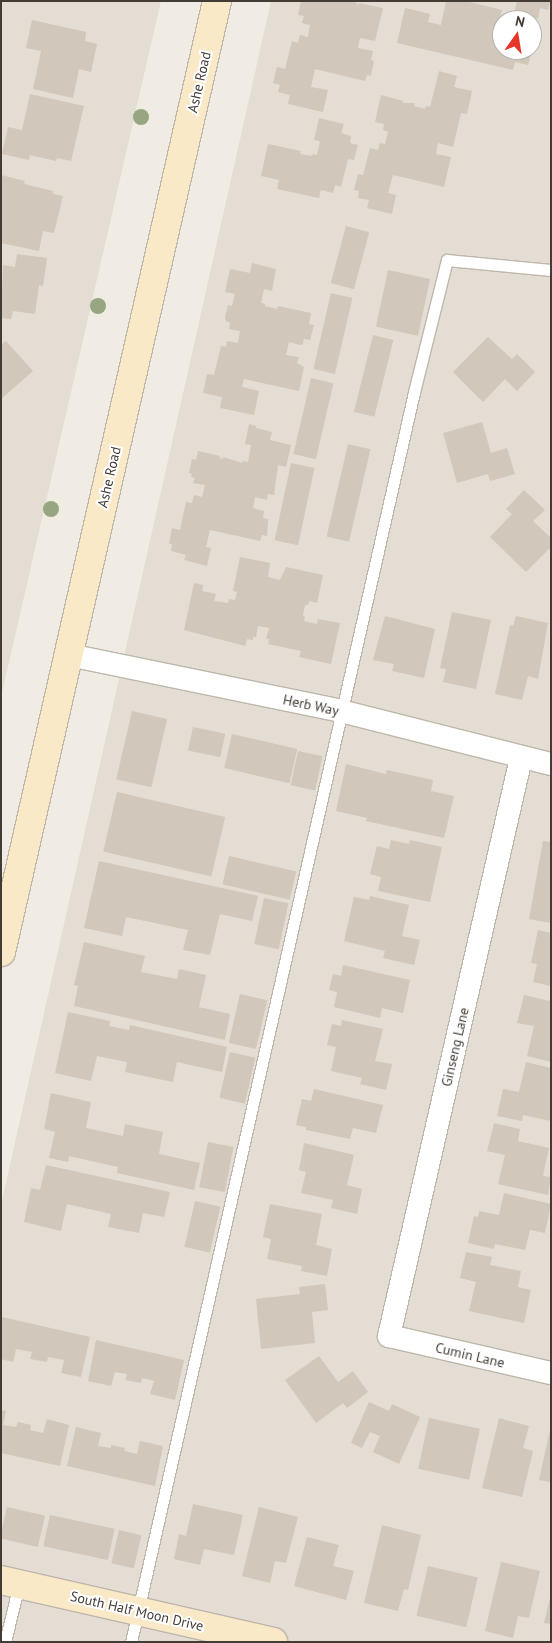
<!DOCTYPE html>
<html>
<head>
<meta charset="utf-8">
<style>
  body { margin:0 }
  #map { position:relative; width:552px; height:1643px; overflow:hidden; background:#f0ece4; font-family:"PT Sans",sans-serif }
  div>[style] { position:absolute }
  [style*='--x'] { left:calc(var(--x)*1px); top:calc(var(--y)*1px); width:calc(var(--w)*1px); rotate:calc(var(--a)*1deg) }
  .residential>* { inset:0; background:#e4ddd3 }
  .building>* { inset:0; background:#d1c7bb; transform-origin:0 0 }
  .roads { filter:drop-shadow(1px 0 #beb6ab) drop-shadow(-1px 0 #beb6ab) drop-shadow(0 1px #beb6ab) drop-shadow(0 -1px #beb6ab) }
  .lane>* { height:11px; margin:-5.5px; padding:0 5.5px; transform-origin:5.5px; border-radius:5.5px; background:#fff }
  .street>* { height:22px; margin:-11px; padding:0 11px; transform-origin:11px; border-radius:11px; background:#fff }
  .secondary>* { height:28px; margin:-14px; padding:0 14px; transform-origin:14px; border-radius:14px; background:#f9e9c6 }
  .trees>* { width:16px; height:16px; margin:-8px; border-radius:50%; background:#95a680 }
  span { translate:-50% -50%; white-space:nowrap; text-align:center; line-height:1.15; -webkit-text-stroke:4px #fff; paint-order:stroke }
  .street-label { font-size:14px; color:#423c35 }
  .frame { position:absolute; inset:0; border:2px solid #423c35; pointer-events:none }
  .north { position:absolute; left:492px; top:10px; width:50px; height:50px; box-sizing:border-box; background:#fff; border:1px solid #b3b1ae; border-radius:50%; rotate:13deg; font-size:14px; font-weight:700; line-height:20px; text-align:center; color:#423c35 }
  .north::after { content:''; display:block; margin:auto; width:18px; height:22px; background:#e53627; clip-path:polygon(50% 0,100% 100%,50% 72%,0 100%) }
</style>
</head>
<body>
<div id="map">
  <div class="residential">
    <div style="clip-path:polygon(1px 1px,161px 1px,1px 697px)"></div>
    <div style="clip-path:polygon(evenodd,271px 1px,551px 1px,551px 1642px,1px 1642px,1px 1205px,271px 1px,502px 20px,532px 20px,532px 50px,502px 50px,502px 20px)"></div>
  </div>
  <div class="building">
    <div style="clip-path:polygon(301px 1px,353px 1px,359px 5px,359px 3px,383px 8px,375px 41px,360px 38px,358px 48px,373px 51px,371px 60px,374px 61px,371px 76px,367px 75px,365px 81px,315px 69px,311px 87px,328px 90px,323px 112px,288px 104px,290px 95px,278px 92px,280px 85px,273px 83px,277px 67px,285px 69px,292px 41px,298px 43px,300px 35px,308px 37px,310px 25px,302px 23px,304px 16px,298px 15px)"></div>
    <div style="clip-path:polygon(446px 1px,465px 1px,502px 10px,495px 38px,502px 40px,502px 50px,532px 50px,528px 65px,515px 62px,513px 70px,397px 43px,405px 8px,430px 14px,428px 22px,441px 25px)"></div>
    <div style="clip-path:polygon(517px 1px,550px 1px,548px 10px,540px 8px,538px 19px,514px 12px)"></div>
    <div style="clip-path:polygon(32px 20px,86px 32px,85px 41px,97px 44px,91px 72px,79px 69px,73px 98px,33px 89px,41px 51px,26px 48px)"></div>
    <div style="clip-path:polygon(439px 71px,457px 76px,454px 87px,472px 91px,467px 114px,461px 113px,453px 147px,438px 143px,436px 154px,451px 157px,444px 187px,393px 175px,388px 193px,396px 195px,392px 214px,367px 208px,369px 200px,358px 198px,359px 191px,354px 190px,358px 174px,363px 175px,370px 148px,378px 150px,380px 143px,385px 144px,388px 132px,383px 130px,384px 124px,375px 122px,381px 95px,403px 101px,403px 103px,415px 103px,414px 106px,425px 109px,426px 106px,430px 107px)"></div>
    <div style="clip-path:polygon(30px 94px,84px 106px,71px 161px,57px 158px,56px 161px,30px 155px,29px 160px,2px 154px,8px 127px,22px 130px)"></div>
    <div style="clip-path:polygon(319px 118px,344px 124px,341px 133px,351px 136px,350px 143px,358px 145px,354px 160px,348px 159px,341px 187px,335px 185px,333px 193px,321px 190px,319px 198px,277px 189px,279px 180px,261px 176px,268px 144px,301px 151px,300px 154px,312px 156px,313px 154px,317px 155px,320px 141px,314px 140px)"></div>
    <div style="clip-path:polygon(1px 175px,25px 181px,24px 184px,53px 191px,53px 194px,63px 196px,54px 233px,43px 231px,39px 251px,1px 243px)"></div>
    <div style="left:346px;top:226px;width:24px;height:59px;rotate:15deg"></div>
    <div style="clip-path:polygon(17px 254px,47px 258px,43px 286px,39px 285px,35px 314px,13px 311px,11px 319px,1px 318px,3px 265px,15px 267px)"></div>
    <div style="clip-path:polygon(252px 263px,276px 269px,272px 291px,264px 289px,261px 303px,265px 304px,265px 306px,277px 309px,278px 306px,311px 313px,309px 324px,314px 325px,310px 340px,304px 339px,303px 344px,300px 345px,289px 342px,286px 355px,299px 357px,297px 363px,304px 367px,299px 391px,244px 379px,242px 387px,259px 391px,254px 415px,220px 408px,222px 397px,203px 393px,207px 374px,214px 375px,221px 346px,226px 347px,227px 341px,238px 343px,240px 331px,229px 329px,230px 323px,226px 321px,225px 318px,228px 305px,232px 306px,235px 294px,225px 292px,230px 269px,250px 273px)"></div>
    <div style="left:388px;top:270px;width:43px;height:58px;rotate:12deg"></div>
    <div style="left:331px;top:293px;width:22px;height:78px;rotate:13deg"></div>
    <div style="left:373px;top:335px;width:21px;height:79px;rotate:14deg"></div>
    <div style="clip-path:polygon(488px 337px,512px 359px,517px 354px,535px 372px,517px 391px,505px 379px,483px 402px,453px 372px)"></div>
    <div style="clip-path:polygon(6px 341px,33px 371px,1px 399px,1px 345px)"></div>
    <div style="left:311px;top:378px;width:23px;height:78px;rotate:13deg"></div>
    <div style="clip-path:polygon(482px 422px,491px 453px,507px 448px,515px 474px,490px 481px,488px 474px,457px 483px,443px 433px)"></div>
    <div style="clip-path:polygon(249px 424px,256px 426px,256px 428px,272px 432px,270px 440px,291px 445px,286px 467px,278px 465px,274px 495px,268px 494px,267px 500px,255px 497px,253px 508px,264px 511px,263px 518px,268px 519px,267px 536px,262px 535px,260px 541px,210px 530px,206px 547px,211px 548px,207px 566px,184px 560px,186px 555px,171px 551px,172px 544px,169px 544px,172px 528px,180px 530px,186px 502px,192px 503px,194px 495px,202px 497px,205px 485px,193px 483px,195px 478px,191px 477px,192px 474px,189px 473px,192px 459px,196px 460px,198px 451px,220px 456px,219px 458px,223px 459px,223px 457px,242px 463px,243px 461px,248px 462px,251px 445px,245px 444px)"></div>
    <div style="left:348px;top:444px;width:23px;height:95px;rotate:13deg"></div>
    <div style="left:291px;top:463px;width:24px;height:79px;rotate:12deg"></div>
    <div style="clip-path:polygon(524px 490px,545px 510px,533px 521px,551px 538px,551px 547px,526px 572px,490px 537px,512px 514px,506px 509px)"></div>
    <div style="clip-path:polygon(240px 557px,270px 563px,268px 577px,280px 580px,286px 567px,323px 575px,317px 603px,309px 601px,308px 605px,305px 605px,303px 616px,305px 617px,304px 621px,317px 624px,318px 619px,340px 623px,331px 664px,299px 657px,301px 651px,268px 644px,269px 639px,266px 639px,269px 628px,258px 626px,256px 637px,253px 637px,253px 640px,247px 639px,245px 646px,184px 630px,194px 583px,203px 585px,202px 591px,216px 594px,214px 601px,228px 603px,229px 599px,235px 600px,237px 592px,233px 591px)"></div>
    <div style="clip-path:polygon(452px 612px,491px 620px,476px 689px,443px 682px,446px 669px,440px 668px)"></div>
    <div style="clip-path:polygon(385px 616px,435px 629px,424px 678px,392px 671px,394px 664px,373px 660px)"></div>
    <div style="clip-path:polygon(516px 616px,548px 623px,538px 679px,528px 676px,522px 700px,495px 694px,510px 625px,513px 626px)"></div>
    <div style="left:132px;top:711px;width:36px;height:70px;rotate:13deg"></div>
    <div style="left:193px;top:727px;width:33px;height:24px;rotate:12deg"></div>
    <div style="left:232px;top:734px;width:67px;height:35px;rotate:13deg"></div>
    <div style="left:298px;top:751px;width:25px;height:35px;rotate:12deg"></div>
    <div style="clip-path:polygon(346px 764px,386px 774px,387px 770px,433px 780px,431px 791px,454px 796px,444px 838px,366px 821px,367px 818px,336px 811px)"></div>
    <div style="left:117px;top:792px;width:111px;height:61px;rotate:13deg"></div>
    <div style="clip-path:polygon(391px 840px,409px 844px,410px 840px,442px 847px,430px 902px,378px 891px,381px 877px,370px 874px,377px 846px,389px 849px)"></div>
    <div style="clip-path:polygon(543px 841px,551px 842px,551px 923px,529px 919px)"></div>
    <div style="left:229px;top:856px;width:69px;height:29px;rotate:13deg"></div>
    <div style="clip-path:polygon(99px 861px,258px 896px,252px 921px,220px 914px,210px 955px,183px 950px,188px 930px,126px 917px,122px 936px,84px 928px)"></div>
    <div style="clip-path:polygon(370px 896px,409px 905px,402px 936px,420px 940px,414px 965px,383px 958px,385px 951px,344px 941px,354px 897px,369px 900px)"></div>
    <div style="left:264px;top:898px;width:25px;height:47px;rotate:12deg"></div>
    <div style="clip-path:polygon(538px 930px,551px 933px,551px 986px,533px 982px,537px 964px,531px 963px)"></div>
    <div style="clip-path:polygon(84px 942px,145px 956px,141px 972px,177px 979px,179px 969px,206px 975px,199px 1007px,230px 1014px,225px 1040px,74px 1006px,78px 986px,74px 985px)"></div>
    <div style="clip-path:polygon(343px 965px,410px 980px,403px 1013px,382px 1008px,380px 1018px,334px 1007px,337px 992px,329px 990px,333px 974px,341px 976px)"></div>
    <div style="left:240px;top:994px;width:28px;height:50px;rotate:13deg"></div>
    <div style="clip-path:polygon(524px 995px,550px 1001px,551px 1062px,527px 1056px,534px 1026px,517px 1023px)"></div>
    <div style="clip-path:polygon(68px 1012px,110px 1021px,109px 1026px,129px 1030px,130px 1025px,227px 1047px,222px 1072px,177px 1062px,173px 1082px,125px 1072px,127px 1062px,97px 1056px,91px 1081px,55px 1073px)"></div>
    <div style="clip-path:polygon(342px 1020px,383px 1029px,375px 1061px,392px 1064px,386px 1090px,360px 1084px,362px 1078px,331px 1071px,336px 1047px,327px 1045px,332px 1024px,341px 1026px)"></div>
    <div style="left:230px;top:1052px;width:26px;height:47px;rotate:13deg"></div>
    <div style="clip-path:polygon(526px 1062px,551px 1068px,551px 1121px,523px 1115px,522px 1121px,497px 1116px,503px 1089px,519px 1092px)"></div>
    <div style="clip-path:polygon(314px 1089px,383px 1105px,376px 1133px,353px 1128px,350px 1139px,306px 1130px,306px 1127px,296px 1125px,302px 1099px,311px 1101px)"></div>
    <div style="clip-path:polygon(51px 1093px,91px 1102px,86px 1128px,123px 1136px,125px 1124px,163px 1132px,159px 1154px,200px 1163px,194px 1190px,117px 1173px,118px 1167px,69px 1156px,68px 1162px,49px 1158px,55px 1132px,44px 1129px)"></div>
    <div style="clip-path:polygon(494px 1123px,520px 1129px,518px 1141px,549px 1148px,543px 1176px,551px 1177px,548px 1195px,498px 1184px,505px 1155px,487px 1151px)"></div>
    <div style="left:208px;top:1142px;width:26px;height:46px;rotate:11deg"></div>
    <div style="clip-path:polygon(304px 1143px,354px 1155px,347px 1185px,362px 1189px,357px 1214px,331px 1208px,333px 1200px,301px 1193px,306px 1172px,299px 1170px)"></div>
    <div style="clip-path:polygon(46px 1165px,170px 1192px,164px 1217px,143px 1213px,139px 1233px,108px 1227px,111px 1214px,67px 1204px,61px 1231px,24px 1222px,31px 1188px,40px 1190px)"></div>
    <div style="clip-path:polygon(504px 1193px,551px 1204px,545px 1233px,530px 1230px,525px 1250px,495px 1244px,494px 1249px,468px 1243px,474px 1216px,478px 1217px,479px 1211px,499px 1215px)"></div>
    <div style="left:195px;top:1201px;width:26px;height:47px;rotate:13deg"></div>
    <div style="clip-path:polygon(270px 1204px,322px 1214px,316px 1245px,332px 1249px,327px 1276px,301px 1271px,302px 1266px,267px 1259px,271px 1239px,263px 1237px)"></div>
    <div style="clip-path:polygon(466px 1252px,492px 1257px,490px 1265px,521px 1271px,518px 1287px,531px 1290px,524px 1323px,469px 1311px,476px 1282px,460px 1278px)"></div>
    <div style="clip-path:polygon(325px 1284px,328px 1310px,312px 1312px,315px 1343px,261px 1349px,256px 1299px,300px 1294px,299px 1287px)"></div>
    <div style="clip-path:polygon(2px 1317px,90px 1337px,81px 1377px,61px 1373px,64px 1360px,48px 1357px,47px 1362px,30px 1359px,32px 1352px,16px 1349px,13px 1362px,1px 1359px)"></div>
    <div style="clip-path:polygon(96px 1340px,184px 1360px,175px 1400px,150px 1394px,154px 1381px,142px 1378px,141px 1383px,125px 1380px,127px 1374px,115px 1372px,111px 1386px,88px 1381px)"></div>
    <div style="clip-path:polygon(319px 1356px,338px 1382px,353px 1371px,368px 1392px,347px 1408px,343px 1403px,316px 1423px,285px 1380px)"></div>
    <div style="clip-path:polygon(369px 1402px,389px 1411px,392px 1404px,420px 1417px,399px 1464px,373px 1452px,380px 1436px,370px 1432px,362px 1448px,351px 1443px)"></div>
    <div style="clip-path:polygon(1px 1410px,6px 1411px,3px 1425px,16px 1427px,18px 1422px,31px 1425px,30px 1430px,43px 1433px,47px 1419px,69px 1425px,60px 1466px,1px 1453px)"></div>
    <div style="left:429px;top:1418px;width:52px;height:52px;rotate:12deg"></div>
    <div style="clip-path:polygon(499px 1418px,529px 1426px,523px 1448px,533px 1451px,522px 1497px,482px 1488px)"></div>
    <div style="clip-path:polygon(76px 1427px,101px 1433px,98px 1446px,111px 1448px,111px 1445px,125px 1448px,124px 1451px,137px 1454px,140px 1441px,163px 1446px,155px 1486px,67px 1466px)"></div>
    <div style="clip-path:polygon(550px 1430px,551px 1430px,551px 1482px,539px 1480px)"></div>
    <div style="clip-path:polygon(193px 1504px,243px 1515px,234px 1555px,204px 1549px,200px 1565px,174px 1559px,179px 1534px,186px 1536px)"></div>
    <div style="left:7px;top:1507px;width:39px;height:32px;rotate:13deg"></div>
    <div style="clip-path:polygon(259px 1507px,298px 1517px,286px 1563px,275px 1561px,270px 1583px,242px 1576px)"></div>
    <div style="left:50px;top:1515px;width:66px;height:32px;rotate:12deg"></div>
    <div style="clip-path:polygon(382px 1525px,421px 1535px,408px 1590px,404px 1589px,398px 1611px,364px 1603px)"></div>
    <div style="left:119px;top:1530px;width:23px;height:34px;rotate:13deg"></div>
    <div style="clip-path:polygon(307px 1537px,339px 1545px,333px 1566px,354px 1571px,346px 1600px,294px 1586px)"></div>
    <div style="clip-path:polygon(501px 1562px,540px 1571px,529px 1618px,518px 1616px,513px 1638px,485px 1631px)"></div>
    <div style="left:428px;top:1566px;width:51px;height:51px;rotate:13deg"></div>
    <div style="clip-path:polygon(551px 1594px,551px 1624px,544px 1623px)"></div>
  </div>
  <div class="roads">
    <div class="lane">
      <div style="--x:5;--y:1642;--w:60;--a:-76.4"></div>
      <div style="--x:131;--y:1642;--w:1282;--a:-77.24"></div>
      <div style="--x:414;--y:392;--w:136;--a:-76"></div>
      <div style="--x:447;--y:260;--w:104;--a:5.5"></div>
    </div>
    <div class="street">
      <div style="--x:69;--y:655;--w:278;--a:11.6"></div>
      <div style="--x:341;--y:711;--w:217;--a:14.2"></div>
      <div style="--x:521;--y:758;--w:593;--a:102.86"></div>
      <div style="--x:389;--y:1336;--w:166;--a:12.9"></div>
    </div>
    <div class="secondary">
      <div style="--x:1;--y:952;--w:975;--a:-77.2"></div>
      <div style="--x:1;--y:1580;--w:279;--a:12.8"></div>
    </div>
  </div>
  <div class="trees">
    <div style="left:141px;top:117px"></div>
    <div style="left:98px;top:306px"></div>
    <div style="left:51px;top:509px"></div>
  </div>
  <div class="street-label">
    <span style="left:199px;top:82px;rotate:-77deg">Ashe Road</span>
    <span style="left:109px;top:477px;rotate:-77deg">Ashe Road</span>
    <span style="left:311px;top:705px;rotate:12deg">Herb Way</span>
    <span style="left:455px;top:1047px;rotate:-77deg">Ginseng Lane</span>
    <span style="left:470px;top:1355px;rotate:13deg">Cumin Lane</span>
    <span style="left:137px;top:1611px;rotate:13deg">South Half Moon Drive</span>
  </div>
  <div class="frame"></div>
  <div class="north">N</div>
</div>
</body>
</html>
